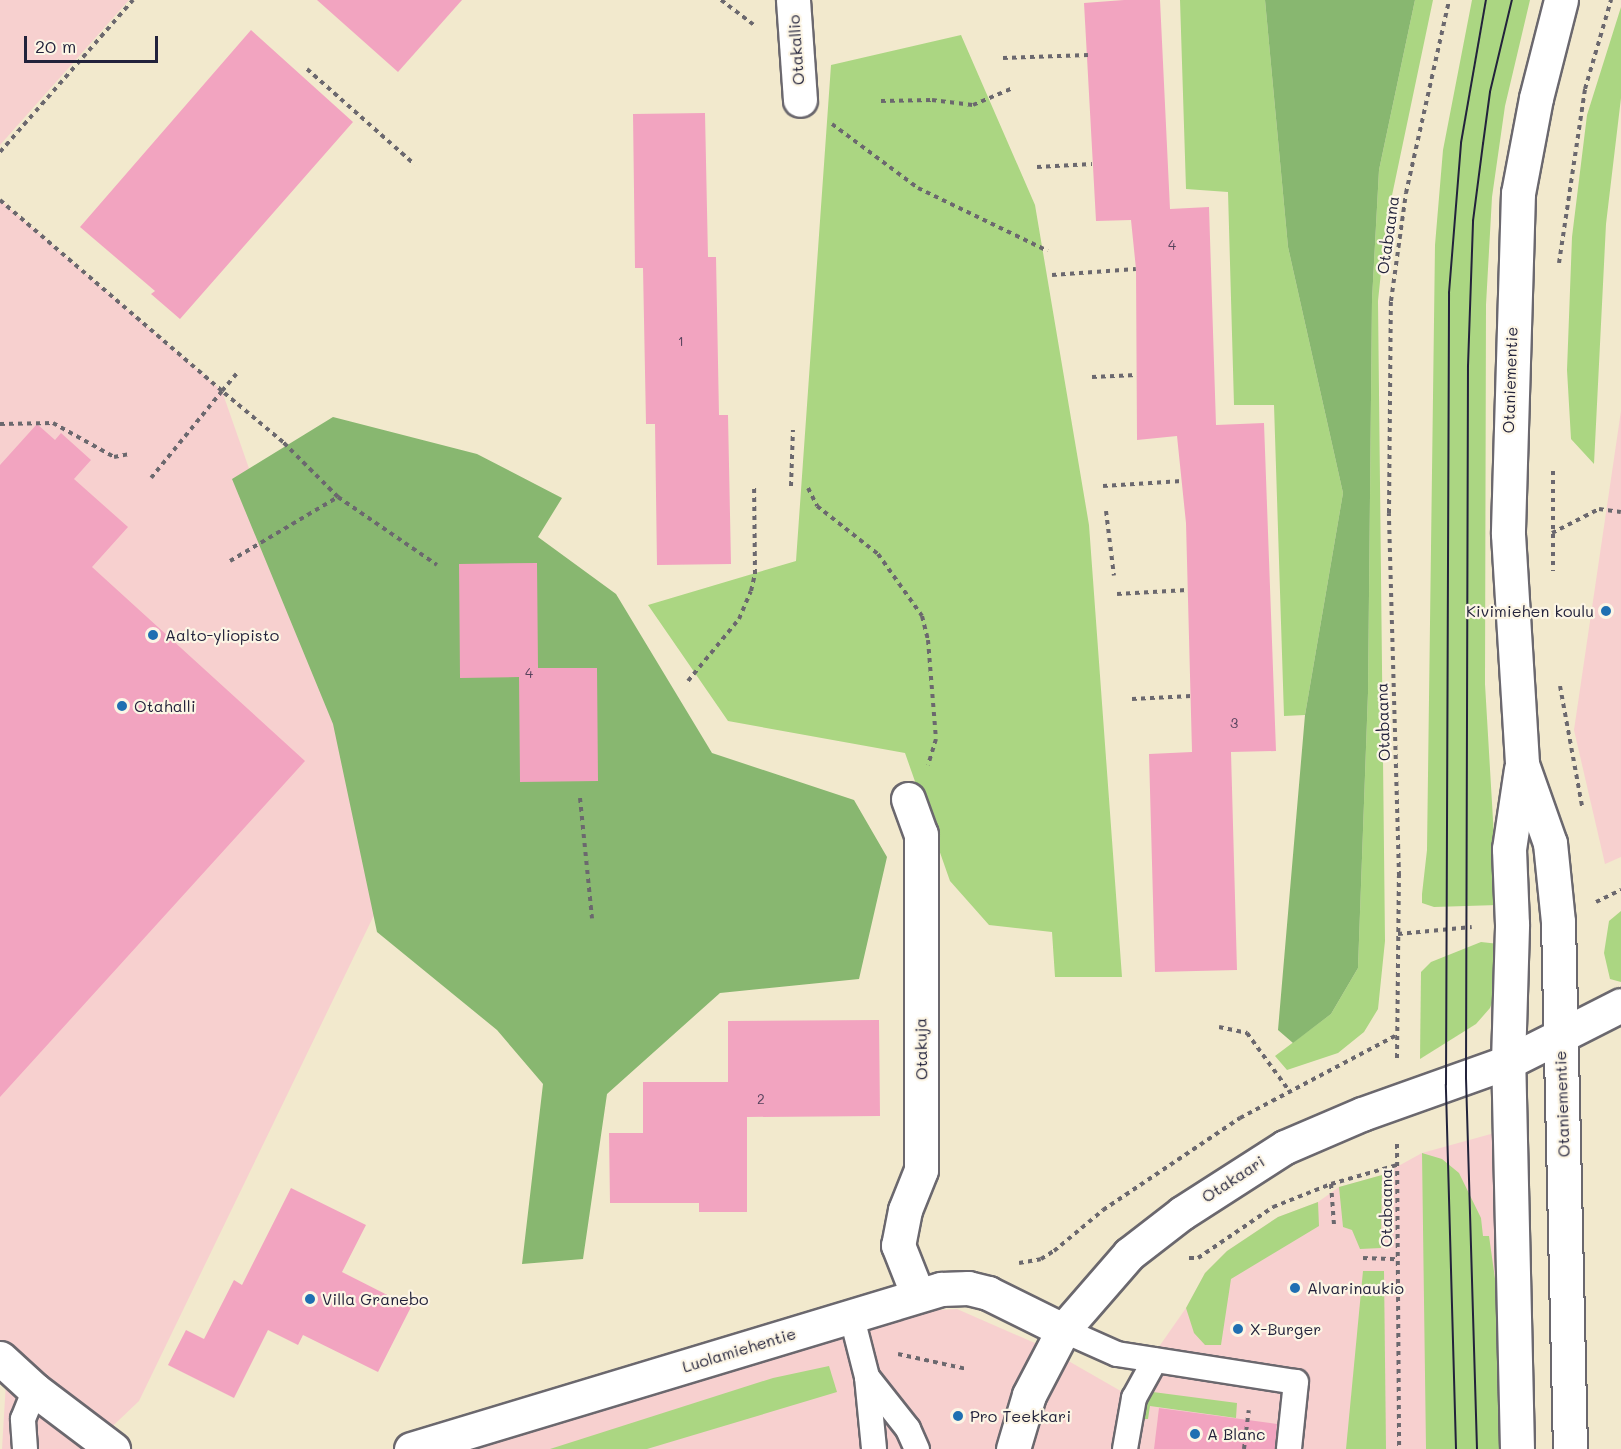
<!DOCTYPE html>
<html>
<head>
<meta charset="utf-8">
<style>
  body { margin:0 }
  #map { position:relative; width:1621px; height:1449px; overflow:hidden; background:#f2e9cd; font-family:Mali,sans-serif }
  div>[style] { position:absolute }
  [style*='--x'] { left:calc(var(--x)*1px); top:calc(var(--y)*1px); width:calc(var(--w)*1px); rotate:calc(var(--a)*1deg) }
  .built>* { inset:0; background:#f7d0cf }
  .green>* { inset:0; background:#abd682 }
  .forest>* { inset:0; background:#88b770 }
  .building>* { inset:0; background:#f2a4c0 }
  .path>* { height:4px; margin-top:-2px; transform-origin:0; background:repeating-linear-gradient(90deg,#6b686e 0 4.5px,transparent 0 9px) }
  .roads { filter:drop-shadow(2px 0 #6b686e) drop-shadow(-2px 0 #6b686e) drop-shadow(0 2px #6b686e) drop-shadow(0 -2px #6b686e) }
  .service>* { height:24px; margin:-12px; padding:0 12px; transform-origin:12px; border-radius:12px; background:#fff }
  .minor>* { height:33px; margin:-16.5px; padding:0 16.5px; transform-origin:16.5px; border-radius:16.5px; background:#fff }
  .tertiary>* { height:33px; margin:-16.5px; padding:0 16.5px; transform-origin:16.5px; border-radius:16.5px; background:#fff }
  .tram>* { height:1.5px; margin:-0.75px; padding:0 0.75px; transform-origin:0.75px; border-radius:0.75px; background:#22223b }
  .dots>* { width:16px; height:16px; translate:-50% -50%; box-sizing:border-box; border:3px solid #fcf5e5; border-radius:50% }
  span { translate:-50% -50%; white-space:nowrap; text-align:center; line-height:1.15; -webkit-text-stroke:4.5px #fcf5e5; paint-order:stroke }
  .number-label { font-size:14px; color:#56425c }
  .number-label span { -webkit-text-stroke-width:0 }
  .street-label { font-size:16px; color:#22223b }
  .poi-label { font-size:16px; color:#22223b }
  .right { translate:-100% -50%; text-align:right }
  .left { translate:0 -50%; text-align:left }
  .scale { position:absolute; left:24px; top:36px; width:134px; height:27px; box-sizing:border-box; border:3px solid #22223b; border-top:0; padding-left:8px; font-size:18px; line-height:21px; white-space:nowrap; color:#22223b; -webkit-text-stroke:4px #fcf5e5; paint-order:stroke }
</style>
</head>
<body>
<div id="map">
  <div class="built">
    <div style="clip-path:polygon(0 0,129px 0,0 145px)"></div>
    <div style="clip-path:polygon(0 200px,222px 391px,392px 878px,139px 1401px,98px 1440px,113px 1449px,2px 1449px,7px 1365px,0 1358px)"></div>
    <div style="clip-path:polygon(1621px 411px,1621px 857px,1605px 864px,1574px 730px)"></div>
    <div style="clip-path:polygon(1509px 1129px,1517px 1449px,405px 1449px,851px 1314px,957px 1309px,1044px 1347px,1126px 1394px,1186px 1308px,1205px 1273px,1227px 1251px,1278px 1217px,1318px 1202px,1339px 1187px,1382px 1175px,1422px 1153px)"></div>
  </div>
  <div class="green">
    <div style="clip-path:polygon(1180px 0,1265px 0,1288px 247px,1343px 493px,1305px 715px,1284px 716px,1274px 405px,1234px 405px,1228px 192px,1186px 189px)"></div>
    <div style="clip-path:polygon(1415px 0,1433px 0,1386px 224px,1378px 301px,1385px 941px,1378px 1009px,1364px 1032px,1338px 1053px,1287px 1070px,1275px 1056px,1331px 1014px,1358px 968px,1368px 693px,1372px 300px,1379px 170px)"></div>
    <div style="clip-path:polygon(1472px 0,1530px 0,1505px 106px,1492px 197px,1486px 305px,1485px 684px,1498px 905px,1434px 907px,1422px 903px,1422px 894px,1427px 850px,1435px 245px,1443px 150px)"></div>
    <div style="clip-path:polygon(1621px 7px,1621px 98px,1606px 224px,1594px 464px,1571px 439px,1567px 370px,1572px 237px,1587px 115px)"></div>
    <div style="clip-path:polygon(961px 35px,1035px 205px,1089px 525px,1122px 977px,1055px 977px,1052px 932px,989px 925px,950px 881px,905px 753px,728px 721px,648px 605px,796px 561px,831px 65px)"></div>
    <div style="clip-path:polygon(1621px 911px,1621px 982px,1610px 979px,1604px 953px,1609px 921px)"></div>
    <div style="clip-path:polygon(1481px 942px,1499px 944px,1497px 990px,1490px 1008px,1476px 1024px,1420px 1059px,1421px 972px,1431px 962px)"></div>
    <div style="clip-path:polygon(1422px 1153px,1442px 1159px,1459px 1173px,1481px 1218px,1483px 1236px,1489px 1236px,1500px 1314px,1504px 1449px,1426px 1449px)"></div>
    <div style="clip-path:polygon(1382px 1175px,1381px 1248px,1360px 1249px,1352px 1230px,1343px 1227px,1339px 1187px)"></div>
    <div style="clip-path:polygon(1318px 1202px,1319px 1226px,1231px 1279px,1221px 1345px,1205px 1345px,1194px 1333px,1186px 1308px,1205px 1273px,1227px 1251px,1278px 1217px)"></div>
    <div style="clip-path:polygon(1363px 1271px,1384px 1271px,1386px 1449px,1346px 1449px)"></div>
    <div style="clip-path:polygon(829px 1366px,837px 1392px,647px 1449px,550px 1449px,773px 1378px)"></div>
    <div style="clip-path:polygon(1153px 1392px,1237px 1403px,1236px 1418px,1150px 1406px,1148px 1419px,1140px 1419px,1142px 1402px)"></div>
  </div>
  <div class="forest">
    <div style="clip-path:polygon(1265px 0,1415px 0,1379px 170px,1372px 300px,1368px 693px,1358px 968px,1331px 1014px,1293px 1043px,1278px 1030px,1305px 715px,1343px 493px,1288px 247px)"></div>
    <div style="clip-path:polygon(333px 417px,477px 454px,562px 498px,538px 537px,616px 594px,712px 753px,854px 800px,887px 857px,859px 979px,720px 993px,607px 1094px,583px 1259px,522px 1264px,543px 1084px,497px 1030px,377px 932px,333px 724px,232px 479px)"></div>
  </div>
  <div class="building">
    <div style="clip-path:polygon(317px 0,462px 0,398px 72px)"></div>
    <div style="clip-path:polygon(1124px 0,1160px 0,1170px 209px,1209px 207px,1216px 425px,1264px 423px,1276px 751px,1231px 752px,1237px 970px,1155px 972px,1149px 754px,1192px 752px,1186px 523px,1177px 436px,1137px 440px,1136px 269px,1131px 220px,1096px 221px,1084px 3px)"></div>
    <div style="clip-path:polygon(251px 30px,353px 122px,180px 319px,151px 294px,155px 291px,80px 227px)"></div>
    <div style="clip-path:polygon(705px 113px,708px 257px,716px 257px,719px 415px,728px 415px,731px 564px,657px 565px,655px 424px,646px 424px,643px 268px,635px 268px,633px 114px)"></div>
    <div style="clip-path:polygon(37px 424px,55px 440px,61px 433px,91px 460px,74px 479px,128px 527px,92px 567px,305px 761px,0 1097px,0 465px)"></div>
    <div style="clip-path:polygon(537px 563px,538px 668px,597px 668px,598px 781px,520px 782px,519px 677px,460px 678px,459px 564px)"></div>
    <div style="clip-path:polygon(879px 1020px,880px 1116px,747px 1117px,747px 1212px,699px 1212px,699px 1203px,610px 1203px,609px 1133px,643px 1133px,643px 1082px,728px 1082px,728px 1021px)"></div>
    <div style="clip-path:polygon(291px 1188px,366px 1225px,342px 1272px,411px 1307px,378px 1372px,303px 1335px,298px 1345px,268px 1330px,234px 1398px,168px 1365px,186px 1330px,204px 1339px,234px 1280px,242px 1285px)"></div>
    <div style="clip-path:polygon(1159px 1408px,1277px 1424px,1275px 1449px,1154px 1449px)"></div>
  </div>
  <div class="path">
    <div style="--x:721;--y:0;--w:41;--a:37.1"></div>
    <div style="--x:1003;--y:58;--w:85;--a:-2"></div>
    <div style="--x:307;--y:69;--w:144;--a:41.6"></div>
    <div style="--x:881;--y:101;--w:51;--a:-1.1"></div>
    <div style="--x:932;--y:100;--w:41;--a:7"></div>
    <div style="--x:973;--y:105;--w:43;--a:-23"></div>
    <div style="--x:832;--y:124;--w:107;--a:36.7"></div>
    <div style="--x:918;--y:188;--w:144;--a:25.9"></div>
    <div style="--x:0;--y:152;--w:202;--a:-48.8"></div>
    <div style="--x:1037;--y:167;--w:55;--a:-3.1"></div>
    <div style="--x:0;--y:200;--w:293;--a:40.7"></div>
    <div style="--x:222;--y:391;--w:112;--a:129.2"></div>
    <div style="--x:1559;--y:263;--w:176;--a:-81.5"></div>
    <div style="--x:1585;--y:89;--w:93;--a:-73.7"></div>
    <div style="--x:1052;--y:275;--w:84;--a:-4.1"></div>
    <div style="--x:1092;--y:377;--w:45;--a:-2.5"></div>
    <div style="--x:0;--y:424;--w:53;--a:-1.1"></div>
    <div style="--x:53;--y:423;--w:70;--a:29.1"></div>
    <div style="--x:114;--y:457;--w:15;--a:-11"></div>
    <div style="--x:1553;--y:471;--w:100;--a:90"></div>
    <div style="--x:791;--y:486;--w:56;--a:-88"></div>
    <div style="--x:1103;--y:486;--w:79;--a:-3.6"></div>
    <div style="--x:808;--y:488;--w:20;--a:63"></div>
    <div style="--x:817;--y:506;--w:78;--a:38.2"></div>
    <div style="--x:878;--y:554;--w:76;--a:54.6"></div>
    <div style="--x:922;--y:616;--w:25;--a:76"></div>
    <div style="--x:928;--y:640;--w:99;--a:85.4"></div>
    <div style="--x:936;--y:739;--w:27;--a:107"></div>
    <div style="--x:338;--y:497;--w:120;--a:34.5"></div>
    <div style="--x:1106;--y:511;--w:65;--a:83"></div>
    <div style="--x:1552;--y:533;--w:53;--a:-27.1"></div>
    <div style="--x:1599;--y:509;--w:22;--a:8"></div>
    <div style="--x:230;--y:561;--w:126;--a:-30.7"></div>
    <div style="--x:338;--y:497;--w:78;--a:-135"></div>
    <div style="--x:283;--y:442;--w:80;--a:-140.1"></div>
    <div style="--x:222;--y:391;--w:25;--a:-50"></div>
    <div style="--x:1117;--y:594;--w:70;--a:-3.3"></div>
    <div style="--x:688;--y:681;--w:80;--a:-50.6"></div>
    <div style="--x:739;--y:619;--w:30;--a:-67"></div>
    <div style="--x:751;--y:591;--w:17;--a:-77"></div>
    <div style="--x:755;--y:574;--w:90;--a:-90.6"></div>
    <div style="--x:1560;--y:686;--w:122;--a:79.6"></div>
    <div style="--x:1132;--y:699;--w:59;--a:-2.9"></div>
    <div style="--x:580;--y:798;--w:121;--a:84.3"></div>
    <div style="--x:1596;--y:902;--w:28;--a:-26"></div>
    <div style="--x:1398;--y:934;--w:74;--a:-5.4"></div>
    <div style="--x:1219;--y:1027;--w:29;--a:12"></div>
    <div style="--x:1247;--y:1033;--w:73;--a:53.9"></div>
    <div style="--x:1397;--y:1058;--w:182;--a:-89.4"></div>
    <div style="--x:1399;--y:876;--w:363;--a:-91.6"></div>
    <div style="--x:1389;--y:513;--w:212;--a:-89.5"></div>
    <div style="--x:1391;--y:301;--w:109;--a:-82.1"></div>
    <div style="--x:1406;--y:193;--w:198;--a:-77.4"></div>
    <div style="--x:1397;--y:1144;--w:305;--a:89.6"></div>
    <div style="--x:1331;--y:1184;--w:41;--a:85.8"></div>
    <div style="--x:1189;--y:1258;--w:9;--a:0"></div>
    <div style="--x:1198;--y:1258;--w:91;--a:-34.2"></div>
    <div style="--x:1273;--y:1207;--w:62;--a:-21.6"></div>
    <div style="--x:1331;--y:1184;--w:69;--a:-16.1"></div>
    <div style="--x:1363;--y:1258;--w:35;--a:2"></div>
    <div style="--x:1019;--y:1263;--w:22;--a:-10"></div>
    <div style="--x:1041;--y:1259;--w:15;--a:-32"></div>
    <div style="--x:1054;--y:1251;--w:64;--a:-39.9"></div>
    <div style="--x:1103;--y:1210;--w:165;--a:-33.9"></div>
    <div style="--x:1240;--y:1118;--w:178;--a:-27.9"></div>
    <div style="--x:898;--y:1354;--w:71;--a:12.3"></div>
    <div style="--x:1244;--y:1449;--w:39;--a:-83"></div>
  </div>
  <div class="roads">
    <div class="service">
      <div style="--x:851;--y:1314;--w:65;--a:75.7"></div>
      <div style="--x:867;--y:1377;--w:72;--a:84.4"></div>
      <div style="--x:1063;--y:1330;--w:59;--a:24"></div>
      <div style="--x:1117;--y:1354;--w:181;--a:8.9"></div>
      <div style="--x:1296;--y:1382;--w:67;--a:96"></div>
      <div style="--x:867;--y:1377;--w:66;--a:51.7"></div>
      <div style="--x:908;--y:1429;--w:22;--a:66"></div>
      <div style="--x:25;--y:1449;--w:30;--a:-94"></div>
      <div style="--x:23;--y:1419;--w:31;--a:-68"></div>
      <div style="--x:1125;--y:1449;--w:52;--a:-80"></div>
      <div style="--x:1134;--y:1398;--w:43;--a:-61.1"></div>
    </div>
    <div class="minor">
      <div style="--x:793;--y:0;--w:100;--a:86"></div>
      <div style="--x:908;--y:799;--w:37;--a:70"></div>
      <div style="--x:921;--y:834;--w:336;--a:90"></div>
      <div style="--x:921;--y:1170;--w:43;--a:111.8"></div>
      <div style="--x:905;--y:1210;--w:36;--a:101"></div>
      <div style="--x:898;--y:1245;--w:52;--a:68.4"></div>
      <div style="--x:1560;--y:1036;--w:68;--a:-26.9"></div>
      <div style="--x:0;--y:1358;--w:47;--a:42.4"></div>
      <div style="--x:35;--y:1390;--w:98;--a:37.1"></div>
      <div style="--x:411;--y:1449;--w:554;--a:-16.8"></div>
      <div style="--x:941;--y:1289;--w:27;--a:-2"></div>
      <div style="--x:968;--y:1288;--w:21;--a:14"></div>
      <div style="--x:988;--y:1293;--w:84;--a:26.3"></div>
    </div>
    <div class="tertiary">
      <div style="--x:1561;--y:0;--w:101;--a:104.3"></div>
      <div style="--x:1536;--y:98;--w:97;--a:100.7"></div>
      <div style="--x:1518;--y:193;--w:341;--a:91.7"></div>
      <div style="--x:1508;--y:534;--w:230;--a:86.5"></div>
      <div style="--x:1522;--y:764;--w:84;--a:70.5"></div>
      <div style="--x:1550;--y:843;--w:79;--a:84.2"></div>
      <div style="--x:1558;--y:922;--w:527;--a:88.7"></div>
      <div style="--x:1013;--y:1449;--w:56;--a:-73.5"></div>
      <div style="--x:1029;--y:1395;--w:73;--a:-62.4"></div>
      <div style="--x:1063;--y:1330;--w:101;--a:-49"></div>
      <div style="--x:1129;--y:1254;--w:67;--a:-37.7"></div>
      <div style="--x:1182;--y:1213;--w:122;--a:-32.7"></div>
      <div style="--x:1285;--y:1147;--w:84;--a:-23.2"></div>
      <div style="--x:1362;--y:1114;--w:155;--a:-19.6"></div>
      <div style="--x:1508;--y:1062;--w:58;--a:-26.6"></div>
      <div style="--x:1517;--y:1449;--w:387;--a:-91.3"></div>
      <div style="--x:1508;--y:1062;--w:138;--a:-88.3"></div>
      <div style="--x:1512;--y:924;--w:75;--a:-92.3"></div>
      <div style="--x:1509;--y:849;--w:81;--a:-81.5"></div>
    </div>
  </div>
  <div class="tram">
    <div style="--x:1456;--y:1449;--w:364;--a:-91.6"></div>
    <div style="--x:1446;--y:1085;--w:792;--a:-89.78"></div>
    <div style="--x:1449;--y:293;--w:150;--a:-85.4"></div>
    <div style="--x:1461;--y:143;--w:145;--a:-80.1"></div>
    <div style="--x:1477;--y:1449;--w:371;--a:-91.7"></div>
    <div style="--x:1466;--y:1078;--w:712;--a:-89.84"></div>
    <div style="--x:1468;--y:366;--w:145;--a:-88"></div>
    <div style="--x:1473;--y:221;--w:78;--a:-82.6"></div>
    <div style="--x:1483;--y:144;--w:52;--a:-82.3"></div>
    <div style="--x:1490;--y:92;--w:95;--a:-76.6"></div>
  </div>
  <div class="dots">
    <div style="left:1606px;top:611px;background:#1f6fb2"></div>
    <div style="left:153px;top:635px;background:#1f6fb2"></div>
    <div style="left:122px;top:706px;background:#1f6fb2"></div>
    <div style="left:1295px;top:1288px;background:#1f6fb2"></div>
    <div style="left:310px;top:1299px;background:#1f6fb2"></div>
    <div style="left:1238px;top:1329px;background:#1f6fb2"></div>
    <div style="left:958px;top:1416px;background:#1f6fb2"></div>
    <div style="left:1195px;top:1434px;background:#1f6fb2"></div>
  </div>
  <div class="number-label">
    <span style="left:1172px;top:245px">4</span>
    <span style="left:681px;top:341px">1</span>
    <span style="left:529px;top:673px">4</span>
    <span style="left:1234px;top:723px">3</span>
    <span style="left:761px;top:1099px">2</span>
  </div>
  <div class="street-label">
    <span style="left:796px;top:50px;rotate:-94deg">Otakallio</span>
    <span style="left:1388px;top:235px;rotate:-82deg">Otabaana</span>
    <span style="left:1510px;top:380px;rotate:-88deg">Otaniementie</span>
    <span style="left:1383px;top:722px;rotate:-92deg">Otabaana</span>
    <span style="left:921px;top:1049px;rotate:-91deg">Otakuja</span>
    <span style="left:1562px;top:1104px;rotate:-92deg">Otaniementie</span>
    <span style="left:1233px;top:1179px;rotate:-33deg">Otakaari</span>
    <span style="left:1386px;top:1208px;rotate:-90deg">Otabaana</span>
    <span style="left:739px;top:1350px;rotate:-17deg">Luolamiehentie</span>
  </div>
  <div class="poi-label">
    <span class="right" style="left:1594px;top:611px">Kivimiehen koulu</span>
    <span class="left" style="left:165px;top:635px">Aalto-yliopisto</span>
    <span class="left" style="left:134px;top:706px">Otahalli</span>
    <span class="left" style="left:1307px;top:1288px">Alvarinaukio</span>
    <span class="left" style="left:322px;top:1299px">Villa Granebo</span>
    <span class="left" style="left:1250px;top:1329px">X-Burger</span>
    <span class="left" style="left:970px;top:1416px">Pro Teekkari</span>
    <span class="left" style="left:1207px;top:1434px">A Blanc</span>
  </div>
  <div class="scale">20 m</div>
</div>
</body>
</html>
